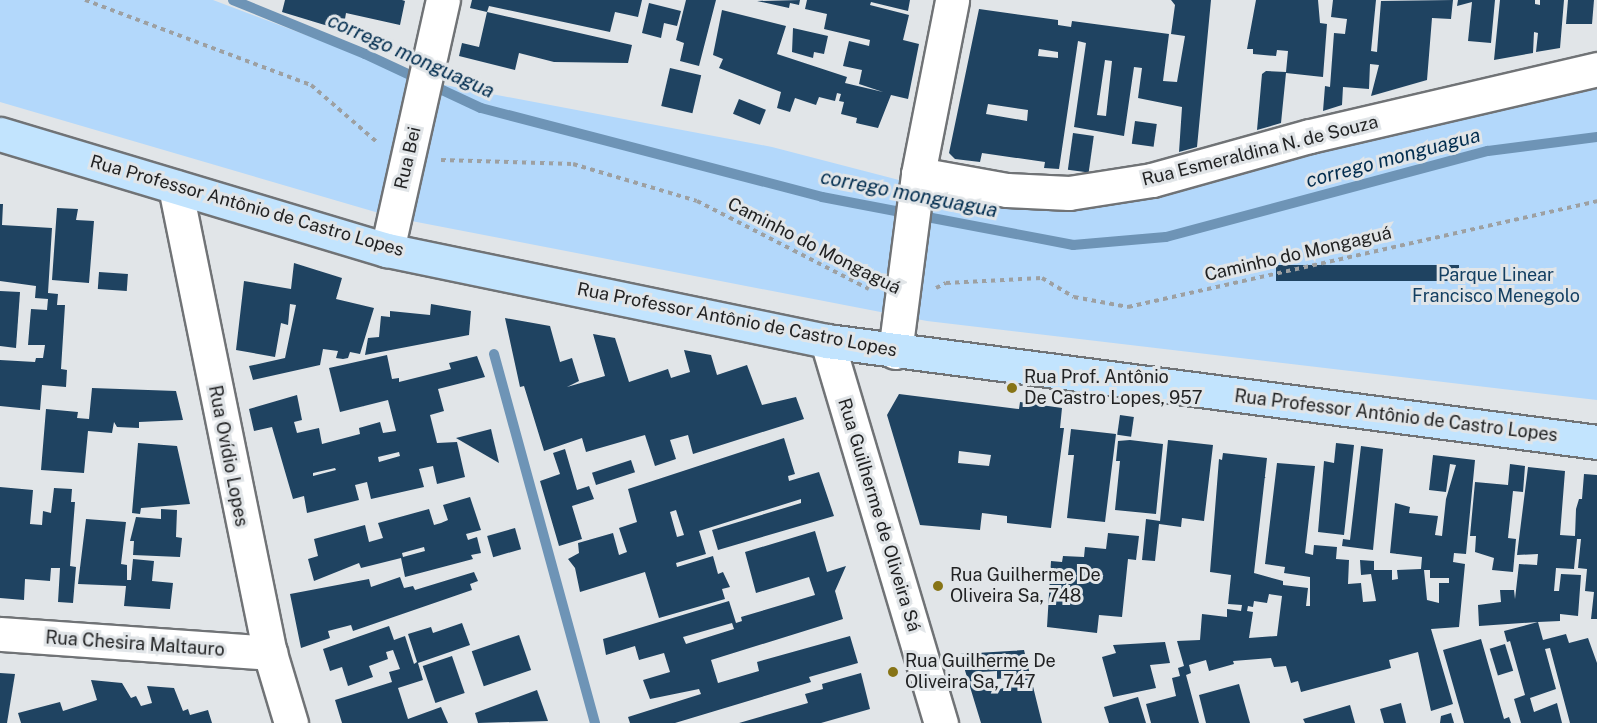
<!DOCTYPE html>
<html>
<head>
<meta charset="utf-8">
<style>
  body { margin:0 }
  #map { position:relative; width:1597px; height:723px; overflow:hidden; background:#e1e5e8; font-family:"Public Sans",sans-serif }
  div>[style] { position:absolute }
  [style*='--x'] { left:calc(var(--x)*1px); top:calc(var(--y)*1px); width:calc(var(--w)*1px); rotate:calc(var(--a)*1deg) }
  .green>* { inset:0; background:#b3d8fb }
  .stream>* { height:10px; margin:-5px; padding:0 5px; transform-origin:5px; border-radius:5px; background:#6e94b6 }
  .building>* { inset:0; background:#1f4361; transform-origin:0 0 }
  .path>* { height:4px; margin-top:-2px; transform-origin:0; background:repeating-linear-gradient(90deg,#9da0a2 0 4.5px,transparent 0 9px) }
  .roads { filter:drop-shadow(2px 0 #707376) drop-shadow(-2px 0 #707376) drop-shadow(0 2px #707376) drop-shadow(0 -2px #707376) }
  .street>* { height:33px; margin:-16.5px; padding:0 16.5px; transform-origin:16.5px; border-radius:16.5px; background:#fff }
  .secondary>* { height:33px; margin:-16.5px; padding:0 16.5px; transform-origin:16.5px; border-radius:16.5px; background:#c2e4fe }
  .dots>* { width:16px; height:16px; translate:-50% -50%; box-sizing:border-box; border:3px solid #e1e5e8; border-radius:50% }
  span { translate:-50% -50%; white-space:nowrap; text-align:center; line-height:1.15; -webkit-text-stroke:6px #e1e5e8; paint-order:stroke }
  .street-label { font-size:18px; color:#212223 }
  .park-label { font-size:18px; color:#133f62 }
  .poi-label { font-size:18px; color:#212223 }
  .left { translate:0 -50%; text-align:left }
  .water-label { font-size:20px; color:#002c4e; font-style:italic }
</style>
</head>
<body>
<div id="map">
  <div class="green">
    <div style="clip-path:polygon(0 0,213px 0,434px 83px,772px 147px,899px 180px,1038px 198px,1597px 60px,1597px 400px,927px 321px,396px 218px,0 102px)"></div>
  </div>
  <div class="stream">
    <div style="--x:233;--y:0;--w:143;--a:22.2"></div>
    <div style="--x:365;--y:54;--w:128;--a:25"></div>
    <div style="--x:481;--y:108;--w:352;--a:14.6"></div>
    <div style="--x:822;--y:197;--w:256;--a:10.8"></div>
    <div style="--x:1073;--y:245;--w:93;--a:-4.9"></div>
    <div style="--x:1166;--y:237;--w:333;--a:-15"></div>
    <div style="--x:1488;--y:151;--w:110;--a:-7.3"></div>
    <div style="--x:494;--y:354;--w:383;--a:74.7"></div>
  </div>
  <div class="building">
    <div style="clip-path:polygon(285px 0,402px 0,405px 1px,400px 25px,346px 13px,345px 19px,329px 16px,328px 26px,282px 12px)"></div>
    <div style="clip-path:polygon(472px 0,642px 0,638px 17px,615px 12px,610px 32px,489px 6px,487px 12px,470px 8px)"></div>
    <div style="clip-path:polygon(686px 0,716px 0,699px 66px,680px 61px,684px 43px,676px 40px)"></div>
    <div style="clip-path:polygon(800px 0,799px 5px,790px 3px,789px 8px,757px 1px)"></div>
    <div style="clip-path:polygon(807px 0,910px 0,908px 11px,871px 2px,870px 5px,909px 15px,903px 40px,919px 44px,908px 99px,891px 95px,878px 128px,856px 123px,857px 118px,841px 114px,844px 102px,839px 101px,841px 94px,837px 93px,835px 101px,819px 97px,816px 105px,795px 98px,790px 112px,777px 108px,781px 92px,719px 68px,723px 59px,713px 55px,722px 10px,786px 26px,777px 54px,847px 77px,845px 83px,883px 92px,859px 84px,862px 70px,843px 66px,849px 41px,869px 46px,870px 40px,824px 29px,827px 14px,805px 9px)"></div>
    <div style="clip-path:polygon(evenodd,1171px 0,1211px 0,1197px 147px,1179px 152px,1182px 107px,1138px 98px,1142px 68px,1134px 67px,1124px 136px,1074px 127px,1086px 43px,1078px 41px,1059px 169px,1044px 168px,1045px 162px,982px 153px,980px 162px,955px 159px,949px 153px,979px 9px,1058px 20px,1058px 25px,1071px 27px,1072px 21px,1169px 34px,1163px 81px,1177px 82px,1185px 36px,1171px 34px,1175px 5px,1171px 0,1039px 49px,1058px 52px,1058px 58px,1038px 56px,1039px 49px,1171px 0,1105px 60px,1112px 61px,1106px 116px,1097px 115px,1105px 60px,1171px 0,988px 104px,1028px 110px,1027px 121px,986px 114px,988px 104px)"></div>
    <div style="clip-path:polygon(1256px 0,1318px 0,1320px 23px,1327px 24px,1323px 77px,1286px 73px,1281px 123px,1257px 130px,1262px 74px,1266px 71px,1286px 72px,1288px 51px,1277px 50px,1276px 56px,1253px 54px,1253px 49px,1247px 49px)"></div>
    <div style="clip-path:polygon(1333px 0,1376px 0,1371px 51px,1377px 52px,1381px 1px,1453px 0,1451px 19px,1432px 18px,1427px 80px,1371px 96px,1379px 65px,1370px 64px,1369px 89px,1343px 87px,1342px 105px,1323px 111px,1325px 86px,1330px 87px,1334px 33px,1345px 34px,1347px 19px,1331px 17px)"></div>
    <div style="clip-path:polygon(1458px 0,1495px 0,1491px 43px,1468px 41px,1472px 2px,1457px 6px)"></div>
    <div style="clip-path:polygon(1500px 0,1535px 0,1535px 4px,1540px 5px,1540px 0,1564px 0,1560px 48px,1536px 52px,1538px 33px,1534px 32px,1533px 53px,1494px 60px)"></div>
    <div style="clip-path:polygon(1568px 0,1594px 0,1592px 24px,1566px 24px)"></div>
    <div style="clip-path:polygon(649px 3px,681px 11px,677px 26px,664px 23px,661px 38px,642px 33px)"></div>
    <div style="clip-path:polygon(487px 12px,632px 45px,628px 63px,554px 62px,519px 53px,515px 70px,459px 56px,462px 43px,479px 47px)"></div>
    <div style="clip-path:polygon(793px 28px,828px 36px,824px 54px,814px 52px,813px 58px,792px 52px)"></div>
    <div style="left:670px;top:68px;width:32px;height:39px;rotate:13deg"></div>
    <div style="left:739px;top:99px;width:29px;height:16px;rotate:22deg"></div>
    <div style="left:1135px;top:121px;width:22px;height:23px;rotate:8deg"></div>
    <div style="left:1073px;top:133px;width:21px;height:37px;rotate:8deg"></div>
    <div style="clip-path:polygon(0 204px,3px 204px,2px 225px,52px 228px,48px 293px,58px 294px,57px 305px,65px 305px,61px 369px,67px 370px,66px 387px,42px 385px,40px 410px,0 406px,0 360px,35px 362px,36px 358px,43px 358px,45px 345px,28px 345px,31px 309px,47px 310px,48px 299px,35px 298px,36px 286px,0 281px)"></div>
    <div style="clip-path:polygon(57px 208px,78px 209px,76px 220px,94px 221px,89px 283px,52px 280px)"></div>
    <div style="clip-path:polygon(294px 263px,342px 278px,336px 299px,374px 308px,360px 354px,350px 352px,348px 358px,343px 359px,336px 358px,338px 351px,323px 349px,320px 365px,253px 380px,249px 366px,285px 358px,296px 305px,290px 304px,288px 325px,281px 323px,275px 357px,236px 350px,244px 281px,291px 289px)"></div>
    <div style="left:1459px;top:265px;width:16px;height:183px;rotate:90deg"></div>
    <div style="left:99px;top:272px;width:29px;height:17px;rotate:4deg"></div>
    <div style="clip-path:polygon(0 291px,20px 292px,16px 348px,0 346px)"></div>
    <div style="clip-path:polygon(431px 304px,471px 311px,469px 335px,365px 355px,368px 338px,379px 337px,381px 316px,390px 317px,390px 311px,430px 315px)"></div>
    <div style="clip-path:polygon(505px 318px,550px 326px,560px 362px,572px 358px,579px 381px,567px 387px,605px 376px,593px 334px,615px 338px,629px 382px,668px 369px,671px 378px,690px 372px,684px 350px,711px 355px,717px 375px,747px 365px,762px 405px,796px 397px,804px 419px,693px 454px,688px 435px,670px 440px,676px 459px,655px 466px,645px 435px,586px 452px,582px 438px,544px 451px,524px 386px,520px 387px)"></div>
    <div style="clip-path:polygon(evenodd,387px 355px,392px 379px,399px 378px,399px 382px,451px 369px,449px 363px,477px 356px,485px 377px,438px 389px,444px 411px,430px 415px,437px 443px,457px 442px,465px 477px,437px 484px,433px 466px,419px 469px,424px 487px,371px 499px,367px 482px,355px 485px,359px 500px,307px 513px,304px 496px,293px 499px,272px 427px,254px 431px,249px 409px,297px 395px,302px 420px,294px 422px,297px 433px,319px 428px,322px 444px,360px 434px,359px 428px,380px 422px,383px 433px,396px 431px,388px 400px,340px 412px,329px 368px,387px 355px,399px 452px,400px 456px,379px 462px,378px 457px,399px 452px,387px 355px,335px 468px,336px 470px,313px 476px,313px 473px,335px 468px)"></div>
    <div style="clip-path:polygon(92px 388px,176px 391px,183px 420px,139px 422px,139px 428px,117px 427px,114px 422px,112px 433px,88px 431px,84px 473px,41px 470px,46px 409px,78px 412px,77px 418px,89px 419px)"></div>
    <div style="clip-path:polygon(evenodd,899px 394px,1019px 409px,1020px 402px,1062px 408px,1060px 428px,1064px 428px,1051px 528px,1007px 523px,1007px 516px,982px 513px,980px 530px,920px 525px,887px 415px,899px 394px,959px 451px,991px 455px,989px 466px,958px 463px,959px 451px)"></div>
    <div style="left:1120px;top:415px;width:14px;height:20px;rotate:8deg"></div>
    <div style="clip-path:polygon(491px 429px,499px 463px,456px 438px)"></div>
    <div style="clip-path:polygon(1071px 429px,1116px 434px,1105px 522px,1067px 518px,1074px 455px,1068px 455px)"></div>
    <div style="clip-path:polygon(evenodd,784px 438px,795px 474px,788px 476px,789px 481px,819px 472px,834px 516px,718px 550px,712px 530px,801px 503px,801px 499px,699px 531px,706px 554px,676px 563px,677px 567px,713px 556px,718px 574px,723px 572px,730px 587px,722px 589px,725px 599px,659px 618px,645px 572px,580px 592px,575px 568px,568px 559px,579px 553px,578px 543px,613px 533px,619px 555px,627px 552px,619px 528px,637px 522px,628px 489px,784px 438px,676px 510px,684px 535px,677px 537px,670px 512px,676px 510px)"></div>
    <div style="clip-path:polygon(1130px 440px,1163px 444px,1156px 514px,1115px 510px,1120px 461px,1116px 461px,1118px 441px)"></div>
    <div style="clip-path:polygon(1168px 440px,1213px 445px,1204px 521px,1182px 518px,1181px 527px,1159px 524px,1155px 561px,1142px 560px,1146px 519px,1160px 521px)"></div>
    <div style="clip-path:polygon(138px 443px,177px 446px,190px 504px,141px 508px,140px 514px,132px 513px)"></div>
    <div style="clip-path:polygon(1336px 443px,1354px 445px,1344px 535px,1318px 532px,1324px 461px,1334px 463px)"></div>
    <div style="clip-path:polygon(1361px 446px,1383px 449px,1373px 550px,1342px 546px,1343px 539px,1350px 540px)"></div>
    <div style="clip-path:polygon(565px 449px,577px 490px,589px 486px,594px 499px,572px 506px,582px 539px,559px 546px,540px 481px,560px 474px,553px 453px)"></div>
    <div style="clip-path:polygon(evenodd,1223px 453px,1267px 458px,1254px 573px,1283px 581px,1283px 585px,1308px 588px,1306px 606px,1310px 606px,1310px 577px,1284px 573px,1285px 567px,1265px 564px,1277px 463px,1315px 466px,1305px 553px,1313px 555px,1314px 545px,1337px 547px,1336px 559px,1349px 560px,1348px 584px,1361px 583px,1363px 602px,1376px 601px,1371px 574px,1361px 575px,1360px 560px,1374px 561px,1374px 570px,1392px 570px,1392px 580px,1398px 579px,1397px 570px,1421px 569px,1422px 557px,1390px 553px,1395px 503px,1410px 507px,1409px 513px,1438px 516px,1435px 535px,1442px 536px,1446px 499px,1456px 465px,1450px 464px,1446px 492px,1429px 490px,1433px 455px,1475px 460px,1466px 554px,1454px 553px,1453px 562px,1465px 564px,1459px 627px,1431px 629px,1453px 704px,1431px 711px,1418px 652px,1389px 660px,1391px 668px,1301px 692px,1298px 681px,1291px 683px,1286px 666px,1274px 667px,1271px 658px,1233px 661px,1234px 664px,1209px 671px,1206px 660px,1189px 665px,1191px 673px,1186px 675px,1199px 723px,1151px 723px,1146px 704px,1176px 696px,1172px 678px,1180px 676px,1178px 668px,1184px 666px,1177px 641px,1200px 640px,1202px 614px,1227px 617px,1227px 609px,1241px 611px,1242px 605px,1228px 604px,1231px 575px,1210px 572px,1219px 459px,1222px 460px,1223px 453px,1424px 570px,1430px 570px,1430px 578px,1449px 578px,1449px 583px,1439px 583px,1439px 603px,1427px 600px,1424px 570px,1223px 453px,1269px 594px,1282px 596px,1277px 636px,1249px 638px,1253px 612px,1247px 611px,1248px 606px,1253px 607px,1254px 601px,1267px 603px,1269px 594px)"></div>
    <div style="left:631px;top:460px;width:13px;height:41px;rotate:72deg"></div>
    <div style="clip-path:polygon(1510px 464px,1525px 466px,1523px 492px,1513px 491px,1508px 538px,1516px 539px,1513px 572px,1492px 570px,1494px 558px,1475px 552px,1476px 536px,1470px 536px,1475px 482px,1508px 485px)"></div>
    <div style="clip-path:polygon(1528px 467px,1565px 471px,1560px 535px,1575px 536px,1576px 509px,1579px 499px,1582px 499px,1584px 474px,1597px 475px,1597px 619px,1591px 619px,1594px 592px,1585px 591px,1587px 569px,1578px 568px,1581px 539px,1577px 539px,1574px 569px,1556px 568px,1554px 591px,1559px 591px,1561px 574px,1581px 575px,1578px 616px,1560px 614px,1560px 621px,1538px 622px,1543px 640px,1566px 634px,1569px 643px,1588px 638px,1597px 663px,1597px 723px,1570px 723px,1550px 648px,1545px 649px,1556px 689px,1530px 698px,1534px 712px,1557px 703px,1562px 723px,1521px 723px,1514px 699px,1525px 695px,1510px 641px,1507px 642px,1504px 631px,1538px 622px,1479px 626px,1478px 605px,1501px 602px,1500px 590px,1514px 590px,1515px 599px,1519px 564px,1537px 565px,1538px 554px,1517px 555px)"></div>
    <div style="clip-path:polygon(0 487px,33px 490px,30px 524px,42px 525px,43px 511px,51px 513px,54px 488px,72px 489px,71px 502px,75px 502px,70px 566px,76px 567px,73px 603px,58px 602px,60px 568px,51px 568px,50px 581px,25px 579px,24px 600px,0 598px)"></div>
    <div style="clip-path:polygon(evenodd,470px 497px,481px 530px,466px 534px,468px 540px,477px 537px,481px 553px,471px 555px,473px 559px,405px 577px,401px 558px,361px 568px,359px 563px,314px 581px,308px 559px,318px 556px,314px 539px,365px 525px,369px 542px,383px 538px,378px 523px,429px 509px,434px 525px,441px 523px,448px 520px,443px 505px,470px 497px,424px 547px,425px 551px,403px 557px,402px 553px,424px 547px)"></div>
    <div style="clip-path:polygon(161px 509px,177px 510px,176px 537px,182px 538px,180px 557px,133px 555px,134px 541px,130px 541px,136px 517px,161px 519px)"></div>
    <div style="clip-path:polygon(86px 519px,126px 522px,121px 564px,127px 565px,127px 580px,131px 580px,133px 559px,154px 561px,152px 581px,173px 583px,170px 609px,124px 606px,126px 586px,78px 584px)"></div>
    <div style="left:515px;top:528px;width:22px;height:29px;rotate:74deg"></div>
    <div style="clip-path:polygon(evenodd,815px 531px,827px 572px,846px 566px,835px 591px,843px 619px,711px 660px,718px 683px,759px 671px,757px 662px,850px 636px,858px 663px,809px 677px,811px 682px,675px 723px,630px 723px,628px 717px,701px 694px,699px 689px,650px 699px,643px 680px,670px 672px,664px 653px,639px 660px,635px 646px,606px 655px,603px 639px,729px 601px,736px 623px,742px 621px,741px 617px,815px 595px,809px 577px,756px 593px,745px 552px,815px 531px,732px 623px,734px 629px,686px 644px,683px 637px,732px 623px)"></div>
    <div style="clip-path:polygon(1108px 533px,1139px 536px,1136px 560px,1128px 559px,1122px 617px,1099px 615px,1097px 633px,1047px 627px,1051px 561px,1062px 562px,1063px 556px,1084px 557px,1085px 547px,1106px 549px)"></div>
    <div style="clip-path:polygon(474px 572px,478px 581px,470px 584px,472px 590px,353px 631px,351px 625px,328px 631px,330px 638px,301px 648px,290px 594px,369px 579px,371px 587px,400px 577px,404px 588px,413px 586px,415px 590px)"></div>
    <div style="clip-path:polygon(462px 623px,470px 645px,418px 663px,423px 680px,398px 688px,408px 719px,441px 707px,448px 723px,342px 723px,335px 700px,392px 682px,389px 672px,400px 669px,393px 650px,386px 652px,388px 659px,369px 666px,373px 677px,348px 686px,342px 667px,330px 671px,323px 649px,389px 626px,394px 640px,405px 636px,414px 664px,417px 662px,408px 634px,431px 627px,433px 633px)"></div>
    <div style="left:519px;top:635px;width:37px;height:50px;rotate:71deg"></div>
    <div style="clip-path:polygon(1481px 639px,1504px 719px,1509px 717px,1511px 723px,1464px 723px,1443px 650px)"></div>
    <div style="clip-path:polygon(1165px 642px,1170px 663px,1150px 665px,1156px 688px,1113px 697px,1102px 657px,1116px 653px,1113px 645px)"></div>
    <div style="left:1505px;top:644px;width:28px;height:16px;rotate:73deg"></div>
    <div style="clip-path:polygon(evenodd,1024px 650px,1042px 723px,981px 723px,960px 654px,1024px 650px,997px 671px,997px 679px,1013px 677px,1015px 685px,996px 690px,992px 676px,982px 679px,980px 672px,997px 671px)"></div>
    <div style="left:452px;top:656px;width:39px;height:31px;rotate:71deg"></div>
    <div style="clip-path:polygon(0 673px,15px 674px,7px 723px,0 723px)"></div>
    <div style="clip-path:polygon(861px 673px,870px 709px,821px 723px,739px 723px,808px 703px,805px 694px,823px 689px,822px 684px)"></div>
    <div style="clip-path:polygon(91px 680px,122px 683px,131px 698px,136px 696px,141px 706px,152px 703px,147px 686px,174px 688px,183px 711px,188px 709px,190px 715px,208px 710px,212px 723px,21px 723px,18px 713px,60px 702px,63px 711px,97px 700px)"></div>
    <div style="clip-path:polygon(1239px 684px,1250px 723px,1206px 723px,1199px 695px)"></div>
    <div style="clip-path:polygon(537px 690px,548px 721px,478px 723px,475px 713px)"></div>
    <div style="clip-path:polygon(1138px 697px,1146px 723px,1109px 723px,1104px 707px)"></div>
    <div style="clip-path:polygon(1401px 703px,1406px 723px,1384px 723px,1380px 709px)"></div>
    <div style="clip-path:polygon(1350px 705px,1355px 723px,1305px 723px,1303px 719px)"></div>
    <div style="clip-path:polygon(1451px 713px,1454px 723px,1440px 723px,1441px 716px)"></div>
  </div>
  <div class="path">
    <div style="--x:85;--y:0;--w:241;--a:20.6"></div>
    <div style="--x:311;--y:85;--w:89;--a:40.9"></div>
    <div style="--x:441;--y:160;--w:132;--a:1.7"></div>
    <div style="--x:573;--y:164;--w:129;--a:16.6"></div>
    <div style="--x:697;--y:201;--w:193;--a:27.1"></div>
    <div style="--x:936;--y:288;--w:11;--a:-27"></div>
    <div style="--x:946;--y:283;--w:96;--a:-3"></div>
    <div style="--x:1042;--y:278;--w:37;--a:31"></div>
    <div style="--x:1074;--y:297;--w:55;--a:10.5"></div>
    <div style="--x:1128;--y:307;--w:481;--a:-12.7"></div>
  </div>
  <div class="roads">
    <div class="street">
      <div style="--x:918;--y:174;--w:90;--a:10.2"></div>
      <div style="--x:1007;--y:190;--w:62;--a:2.8"></div>
      <div style="--x:1069;--y:193;--w:84;--a:-8.9"></div>
      <div style="--x:1152;--y:180;--w:164;--a:-15.6"></div>
      <div style="--x:1310;--y:136;--w:295;--a:-13.1"></div>
      <div style="--x:175;--y:187;--w:476;--a:78.5"></div>
      <div style="--x:270;--y:653;--w:73;--a:73.3"></div>
      <div style="--x:387;--y:250;--w:256;--a:-77.4"></div>
      <div style="--x:827;--y:341;--w:399;--a:73.4"></div>
      <div style="--x:895;--y:352;--w:179;--a:-82.6"></div>
      <div style="--x:918;--y:174;--w:177;--a:-78.9"></div>
      <div style="--x:0;--y:634;--w:271;--a:4"></div>
    </div>
    <div class="secondary">
      <div style="--x:0;--y:134;--w:404;--a:16.7"></div>
      <div style="--x:387;--y:250;--w:449;--a:11.7"></div>
      <div style="--x:827;--y:341;--w:777;--a:7.47"></div>
    </div>
  </div>
  <div class="dots">
    <div style="left:1012px;top:388px;background:#877416"></div>
    <div style="left:938px;top:586px;background:#877416"></div>
    <div style="left:893px;top:672px;background:#877416"></div>
  </div>
  <div class="street-label">
    <span style="left:1260px;top:151px;rotate:-14deg">Rua Esmeraldina N. de Souza</span>
    <span style="left:408px;top:158px;rotate:-77deg">Rua Bei</span>
    <span style="left:247px;top:206px;rotate:16deg">Rua Professor Antônio de Castro Lopes</span>
    <span style="left:814px;top:246px;rotate:27deg">Caminho do Mongaguá</span>
    <span style="left:1298px;top:254px;rotate:-13deg">Caminho do Mongaguá</span>
    <span style="left:737px;top:320px;rotate:11deg">Rua Professor Antônio de Castro Lopes</span>
    <span style="left:1396px;top:416px;rotate:7deg">Rua Professor Antônio de Castro Lopes</span>
    <span style="left:228px;top:456px;rotate:79deg">Rua Ovídio Lopes</span>
    <span style="left:879px;top:515px;rotate:73deg">Rua Guilherme de Oliveira Sá</span>
    <span style="left:135px;top:644px;rotate:4deg">Rua Chesira Maltauro</span>
  </div>
  <div class="park-label">
    <span style="left:1496px;top:286px">Parque Linear<br>Francisco Menegolo</span>
  </div>
  <div class="poi-label">
    <span class="left" style="left:1024px;top:388px">Rua Prof. Antônio<br>De Castro Lopes, 957</span>
    <span class="left" style="left:950px;top:586px">Rua Guilherme De<br>Oliveira Sa, 748</span>
    <span class="left" style="left:905px;top:672px">Rua Guilherme De<br>Oliveira Sa, 747</span>
  </div>
  <div class="water-label">
    <span style="left:411px;top:56px;rotate:24deg">corrego monguagua</span>
    <span style="left:1393px;top:158px;rotate:-15deg">corrego monguagua</span>
    <span style="left:909px;top:194px;rotate:11deg">corrego monguagua</span>
  </div>
</div>
</body>
</html>
